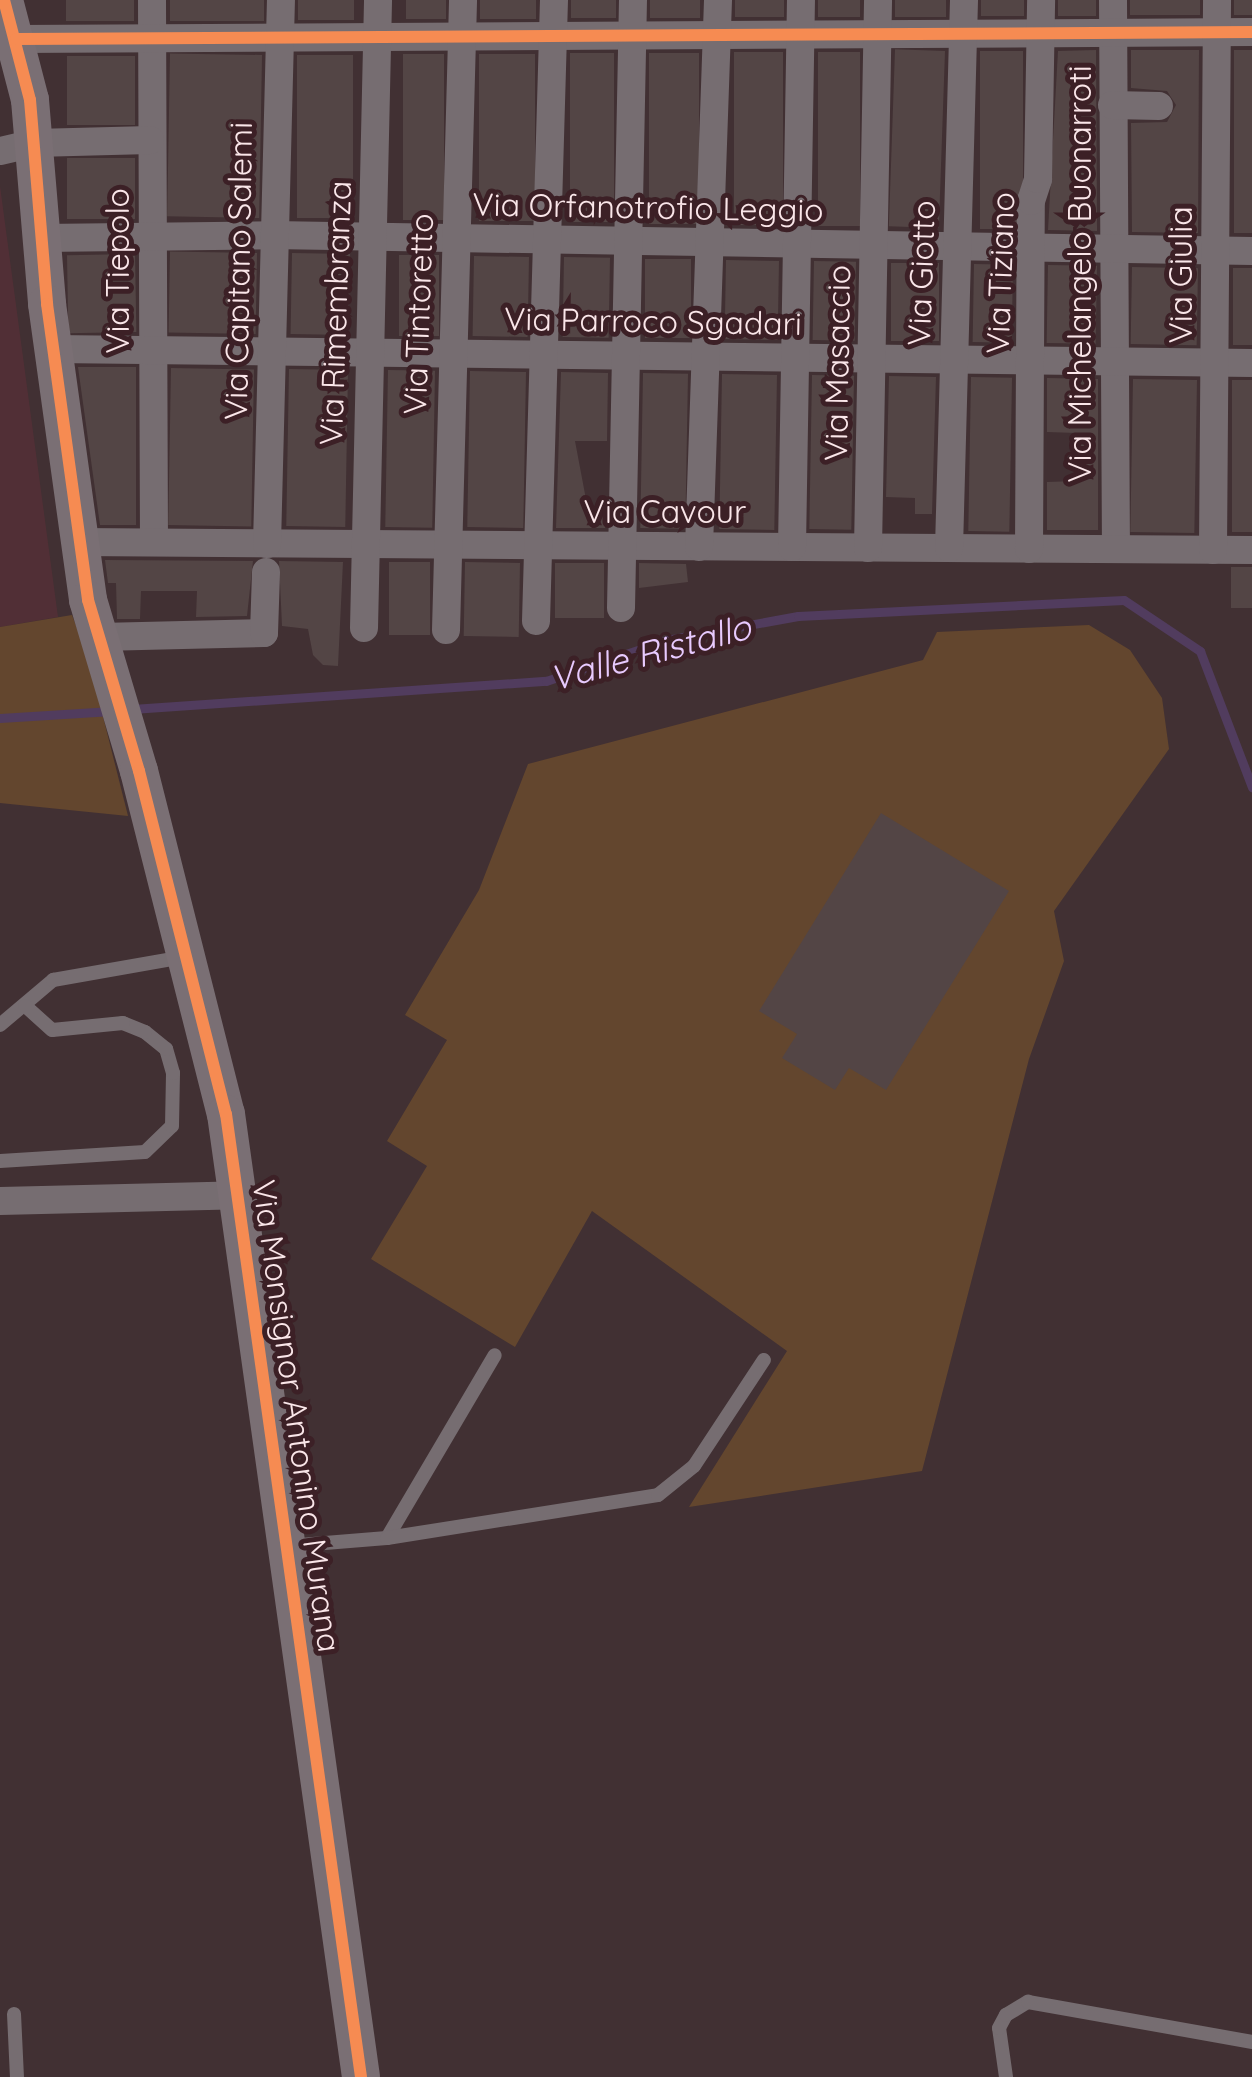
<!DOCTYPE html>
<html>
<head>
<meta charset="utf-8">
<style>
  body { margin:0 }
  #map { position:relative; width:1252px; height:2077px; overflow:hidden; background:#413033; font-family:Quicksand,sans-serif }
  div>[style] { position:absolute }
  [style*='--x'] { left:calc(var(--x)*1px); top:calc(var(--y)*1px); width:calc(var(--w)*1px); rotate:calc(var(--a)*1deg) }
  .built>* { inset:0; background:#512f36 }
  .green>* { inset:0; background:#63462e }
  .stream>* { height:9px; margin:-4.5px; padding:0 4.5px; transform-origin:4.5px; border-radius:4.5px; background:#513c5e }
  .building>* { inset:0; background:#534545; transform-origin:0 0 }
  .lane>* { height:14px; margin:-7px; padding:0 7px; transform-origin:7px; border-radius:7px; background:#766d71 }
  .street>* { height:28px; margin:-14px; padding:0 14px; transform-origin:14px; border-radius:14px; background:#766d71 }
  .secondary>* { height:38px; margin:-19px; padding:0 19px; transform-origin:19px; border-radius:19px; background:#7a6f74 }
  .cycleway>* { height:12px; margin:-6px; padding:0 6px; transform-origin:6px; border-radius:6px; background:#f68b52 }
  span { translate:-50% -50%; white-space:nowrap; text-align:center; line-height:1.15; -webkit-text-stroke:10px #3c2026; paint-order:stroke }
  .street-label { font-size:32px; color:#fae6e9 }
  .water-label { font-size:35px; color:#e8cafe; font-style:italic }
</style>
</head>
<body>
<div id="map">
  <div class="built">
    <div style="clip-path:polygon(0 186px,58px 617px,0 627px)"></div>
  </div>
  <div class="green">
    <div style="clip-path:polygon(72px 615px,88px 657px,128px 816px,0 803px,0 627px)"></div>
    <div style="clip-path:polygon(1089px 625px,1130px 650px,1162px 698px,1169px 749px,1054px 911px,1064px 961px,1029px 1059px,922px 1471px,689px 1507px,787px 1351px,592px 1211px,515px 1347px,371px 1259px,427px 1166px,387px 1141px,447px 1040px,405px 1015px,479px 890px,528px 764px,923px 660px,937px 632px)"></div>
  </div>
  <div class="stream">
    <div style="--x:132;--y:709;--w:415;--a:-3.9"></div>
    <div style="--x:546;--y:681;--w:128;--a:-18.7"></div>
    <div style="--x:667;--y:640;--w:133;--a:-10.4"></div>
    <div style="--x:798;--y:616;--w:326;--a:-2.8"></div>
    <div style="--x:1124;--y:600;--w:92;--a:33.9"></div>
    <div style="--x:1200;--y:651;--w:146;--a:69.1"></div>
    <div style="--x:0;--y:718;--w:112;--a:-3.6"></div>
  </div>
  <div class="building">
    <div style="left:66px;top:0;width:68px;height:21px"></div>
    <div style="left:170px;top:0;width:94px;height:21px"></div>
    <div style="left:298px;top:0;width:56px;height:20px"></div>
    <div style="left:406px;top:0;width:40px;height:19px"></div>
    <div style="left:480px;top:0;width:56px;height:19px"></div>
    <div style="left:571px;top:0;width:45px;height:18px"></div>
    <div style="left:650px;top:0;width:50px;height:18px"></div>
    <div style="left:735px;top:0;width:49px;height:17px"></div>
    <div style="left:818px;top:0;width:42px;height:17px"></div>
    <div style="left:895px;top:0;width:51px;height:17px"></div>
    <div style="left:981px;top:0;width:43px;height:16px"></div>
    <div style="left:1058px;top:0;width:38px;height:16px"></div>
    <div style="left:1130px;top:0;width:70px;height:15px"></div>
    <div style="left:1234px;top:0;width:18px;height:15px"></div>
    <div style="clip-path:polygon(1096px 50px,1097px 231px,1048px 230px,1058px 51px)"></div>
    <div style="clip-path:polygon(1131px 50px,1199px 50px,1198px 233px,1132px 232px,1131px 123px,1167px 122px,1176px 105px,1167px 91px,1131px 88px)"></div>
    <div style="left:1234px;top:50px;width:18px;height:183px"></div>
    <div style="left:945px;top:51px;width:177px;height:50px;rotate:92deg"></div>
    <div style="left:980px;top:51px;width:43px;height:178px"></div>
    <div style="left:734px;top:52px;width:49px;height:173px"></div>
    <div style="left:818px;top:52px;width:42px;height:174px"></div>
    <div style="left:570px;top:53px;width:44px;height:169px"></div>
    <div style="left:649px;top:53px;width:50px;height:171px"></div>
    <div style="left:403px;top:54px;width:41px;height:166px"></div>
    <div style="left:479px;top:54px;width:56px;height:167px"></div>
    <div style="left:262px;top:55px;width:163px;height:92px;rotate:91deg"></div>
    <div style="left:297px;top:55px;width:56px;height:163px"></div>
    <div style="left:67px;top:56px;width:68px;height:69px"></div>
    <div style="left:135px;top:158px;width:61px;height:68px;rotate:90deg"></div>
    <div style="left:257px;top:253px;width:81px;height:87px;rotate:91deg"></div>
    <div style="left:292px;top:253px;width:58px;height:81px;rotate:1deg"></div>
    <div style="left:135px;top:254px;width:78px;height:68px;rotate:89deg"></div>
    <div style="left:399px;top:255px;width:40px;height:81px"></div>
    <div style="left:474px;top:256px;width:55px;height:80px;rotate:1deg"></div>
    <div style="left:564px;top:257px;width:46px;height:80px;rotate:1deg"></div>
    <div style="left:645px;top:259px;width:46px;height:79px"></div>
    <div style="left:726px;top:260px;width:53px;height:79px;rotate:1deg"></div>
    <div style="left:814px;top:261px;width:42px;height:79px;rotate:1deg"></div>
    <div style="left:891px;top:263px;width:48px;height:78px"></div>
    <div style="left:974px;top:264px;width:39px;height:78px;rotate:1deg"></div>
    <div style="left:1048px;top:265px;width:49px;height:78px;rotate:1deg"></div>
    <div style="left:1132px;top:267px;width:66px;height:77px;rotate:1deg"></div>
    <div style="left:1233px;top:268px;width:19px;height:77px"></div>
    <div style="clip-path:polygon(78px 367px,136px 367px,136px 525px,100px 525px)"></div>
    <div style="left:171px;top:368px;width:83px;height:157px;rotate:1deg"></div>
    <div style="left:289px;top:369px;width:59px;height:157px;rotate:1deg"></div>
    <div style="left:388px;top:370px;width:47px;height:157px;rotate:1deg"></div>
    <div style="left:470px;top:371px;width:56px;height:156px;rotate:1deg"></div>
    <div style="clip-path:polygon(561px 372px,608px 373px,607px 441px,575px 441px,588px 510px,605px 510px,605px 528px,556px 528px)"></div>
    <div style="left:643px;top:373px;width:45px;height:155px;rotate:1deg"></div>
    <div style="left:722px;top:374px;width:55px;height:155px;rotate:1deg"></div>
    <div style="left:812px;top:375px;width:42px;height:154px;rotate:1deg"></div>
    <div style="clip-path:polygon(889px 376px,936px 377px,932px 514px,915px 514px,915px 498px,886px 497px)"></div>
    <div style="left:971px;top:377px;width:41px;height:154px;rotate:1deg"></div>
    <div style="clip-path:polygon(1047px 378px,1098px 379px,1098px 530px,1047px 530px,1047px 482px,1076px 481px,1077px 433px,1047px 432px)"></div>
    <div style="left:1133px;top:379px;width:64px;height:153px;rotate:1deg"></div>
    <div style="left:1232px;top:380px;width:20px;height:152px"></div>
    <div style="clip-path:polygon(105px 560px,253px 561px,247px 616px,196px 617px,197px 591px,141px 591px,140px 619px,117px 619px,116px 583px,108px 583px)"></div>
    <div style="clip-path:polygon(279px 561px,343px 562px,338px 666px,323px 665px,313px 655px,308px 629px,282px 626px)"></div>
    <div style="left:389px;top:562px;width:41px;height:73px"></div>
    <div style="left:465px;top:562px;width:55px;height:74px;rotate:1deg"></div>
    <div style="left:555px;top:563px;width:49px;height:55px"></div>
    <div style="clip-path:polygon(639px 563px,686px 564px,688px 582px,639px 588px)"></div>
    <div style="left:1231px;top:567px;width:21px;height:41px"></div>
    <div style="clip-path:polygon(881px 813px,1009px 891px,886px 1090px,849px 1068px,835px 1090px,782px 1058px,797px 1034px,759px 1011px)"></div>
  </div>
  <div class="lane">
    <div style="--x:0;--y:1025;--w:70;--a:-40.3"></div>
    <div style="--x:53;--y:980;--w:132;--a:-10"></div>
    <div style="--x:0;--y:1161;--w:145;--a:-3.6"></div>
    <div style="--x:145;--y:1152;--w:37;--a:-44"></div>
    <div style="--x:172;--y:1126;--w:53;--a:-88.9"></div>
    <div style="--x:173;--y:1073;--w:25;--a:-106"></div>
    <div style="--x:166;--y:1049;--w:27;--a:-141"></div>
    <div style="--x:145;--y:1032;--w:24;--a:-158"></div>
    <div style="--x:123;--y:1023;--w:71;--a:174.4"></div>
    <div style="--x:52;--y:1030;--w:36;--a:-138"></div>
    <div style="--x:387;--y:1538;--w:212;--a:-59.5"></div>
    <div style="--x:288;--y:1546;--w:99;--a:-4.6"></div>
    <div style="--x:387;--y:1538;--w:274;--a:-9"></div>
    <div style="--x:658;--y:1495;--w:46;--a:-38.9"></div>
    <div style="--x:694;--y:1466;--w:127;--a:-56.6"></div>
    <div style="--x:14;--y:2014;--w:63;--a:87.3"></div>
    <div style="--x:1006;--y:2077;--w:49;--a:-98.1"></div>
    <div style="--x:999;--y:2028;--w:15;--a:-62"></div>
    <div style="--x:1006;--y:2015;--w:26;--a:-31"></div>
    <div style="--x:1028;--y:2002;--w:228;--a:10.1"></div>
  </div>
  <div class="street">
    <div style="--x:152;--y:0;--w:542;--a:89.79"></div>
    <div style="--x:1113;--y:0;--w:547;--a:89.69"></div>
    <div style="--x:16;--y:39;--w:1236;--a:-0.32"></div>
    <div style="--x:1112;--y:105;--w:47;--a:1.2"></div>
    <div style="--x:0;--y:151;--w:36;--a:-13"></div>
    <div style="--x:35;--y:143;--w:115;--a:-1.5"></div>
    <div style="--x:42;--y:238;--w:231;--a:-0.7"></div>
    <div style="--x:273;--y:235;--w:979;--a:0.94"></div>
    <div style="--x:53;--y:349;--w:1199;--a:0.67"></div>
    <div style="--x:77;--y:542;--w:1175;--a:0.39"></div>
    <div style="--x:267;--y:544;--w:544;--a:-88.53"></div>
    <div style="--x:699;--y:547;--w:547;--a:-88.01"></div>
    <div style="--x:792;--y:547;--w:547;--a:-89.06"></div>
    <div style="--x:868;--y:548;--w:548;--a:-88.95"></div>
    <div style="--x:949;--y:548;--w:548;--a:-88.43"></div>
    <div style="--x:1029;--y:549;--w:348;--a:-89.7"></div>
    <div style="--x:1031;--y:201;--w:23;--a:-72"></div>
    <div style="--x:1038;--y:179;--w:179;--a:-89"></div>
    <div style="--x:1213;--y:550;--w:550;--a:-89.58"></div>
    <div style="--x:621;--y:608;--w:608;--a:-88.87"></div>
    <div style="--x:536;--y:621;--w:621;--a:-88.34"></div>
    <div style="--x:364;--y:628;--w:628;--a:-88.72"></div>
    <div style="--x:446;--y:630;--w:630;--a:-88.45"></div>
    <div style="--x:100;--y:637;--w:164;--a:-1.4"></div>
    <div style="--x:264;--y:633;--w:61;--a:-88.1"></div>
    <div style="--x:0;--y:1201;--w:239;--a:-1.4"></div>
  </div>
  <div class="secondary">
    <div style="--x:4;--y:0;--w:103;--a:75.4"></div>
    <div style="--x:30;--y:100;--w:205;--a:85.2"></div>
    <div style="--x:47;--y:304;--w:299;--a:82.1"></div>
    <div style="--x:88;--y:600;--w:178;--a:73.4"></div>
    <div style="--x:139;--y:771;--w:354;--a:75.8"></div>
    <div style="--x:226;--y:1114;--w:972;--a:82.02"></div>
  </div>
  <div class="cycleway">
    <div style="--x:4;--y:0;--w:103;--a:75.4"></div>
    <div style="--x:30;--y:100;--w:205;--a:85.2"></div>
    <div style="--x:47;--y:304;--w:299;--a:82.1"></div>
    <div style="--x:88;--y:600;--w:178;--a:73.4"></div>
    <div style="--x:139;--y:771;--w:354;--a:75.8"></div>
    <div style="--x:226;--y:1114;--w:972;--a:82.02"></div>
    <div style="--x:16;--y:39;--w:1236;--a:-0.32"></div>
  </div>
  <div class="street-label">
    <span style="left:648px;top:207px;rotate:1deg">Via Orfanotrofio Leggio</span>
    <span style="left:117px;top:271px;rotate:-90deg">Via Tiepolo</span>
    <span style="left:238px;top:271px;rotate:-89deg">Via Capitano Salemi</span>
    <span style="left:921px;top:273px;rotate:-88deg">Via Giotto</span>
    <span style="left:1000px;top:273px;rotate:-88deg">Via Tiziano</span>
    <span style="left:1079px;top:274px;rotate:-90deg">Via Michelangelo Buonarroti</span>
    <span style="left:1180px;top:275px;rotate:-90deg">Via Giulia</span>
    <span style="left:335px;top:313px;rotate:-88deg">Via Rimembranza</span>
    <span style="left:418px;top:314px;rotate:-88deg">Via Tintoretto</span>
    <span style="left:653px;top:321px;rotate:1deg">Via Parroco Sgadari</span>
    <span style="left:837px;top:363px;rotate:-89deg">Via Masaccio</span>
    <span style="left:665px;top:511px">Via Cavour</span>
    <span style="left:297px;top:1416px;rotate:82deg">Via Monsignor Antonino Murana</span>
  </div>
  <div class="water-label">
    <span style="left:650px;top:652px;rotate:-15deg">Valle Ristallo</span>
  </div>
</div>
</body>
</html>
